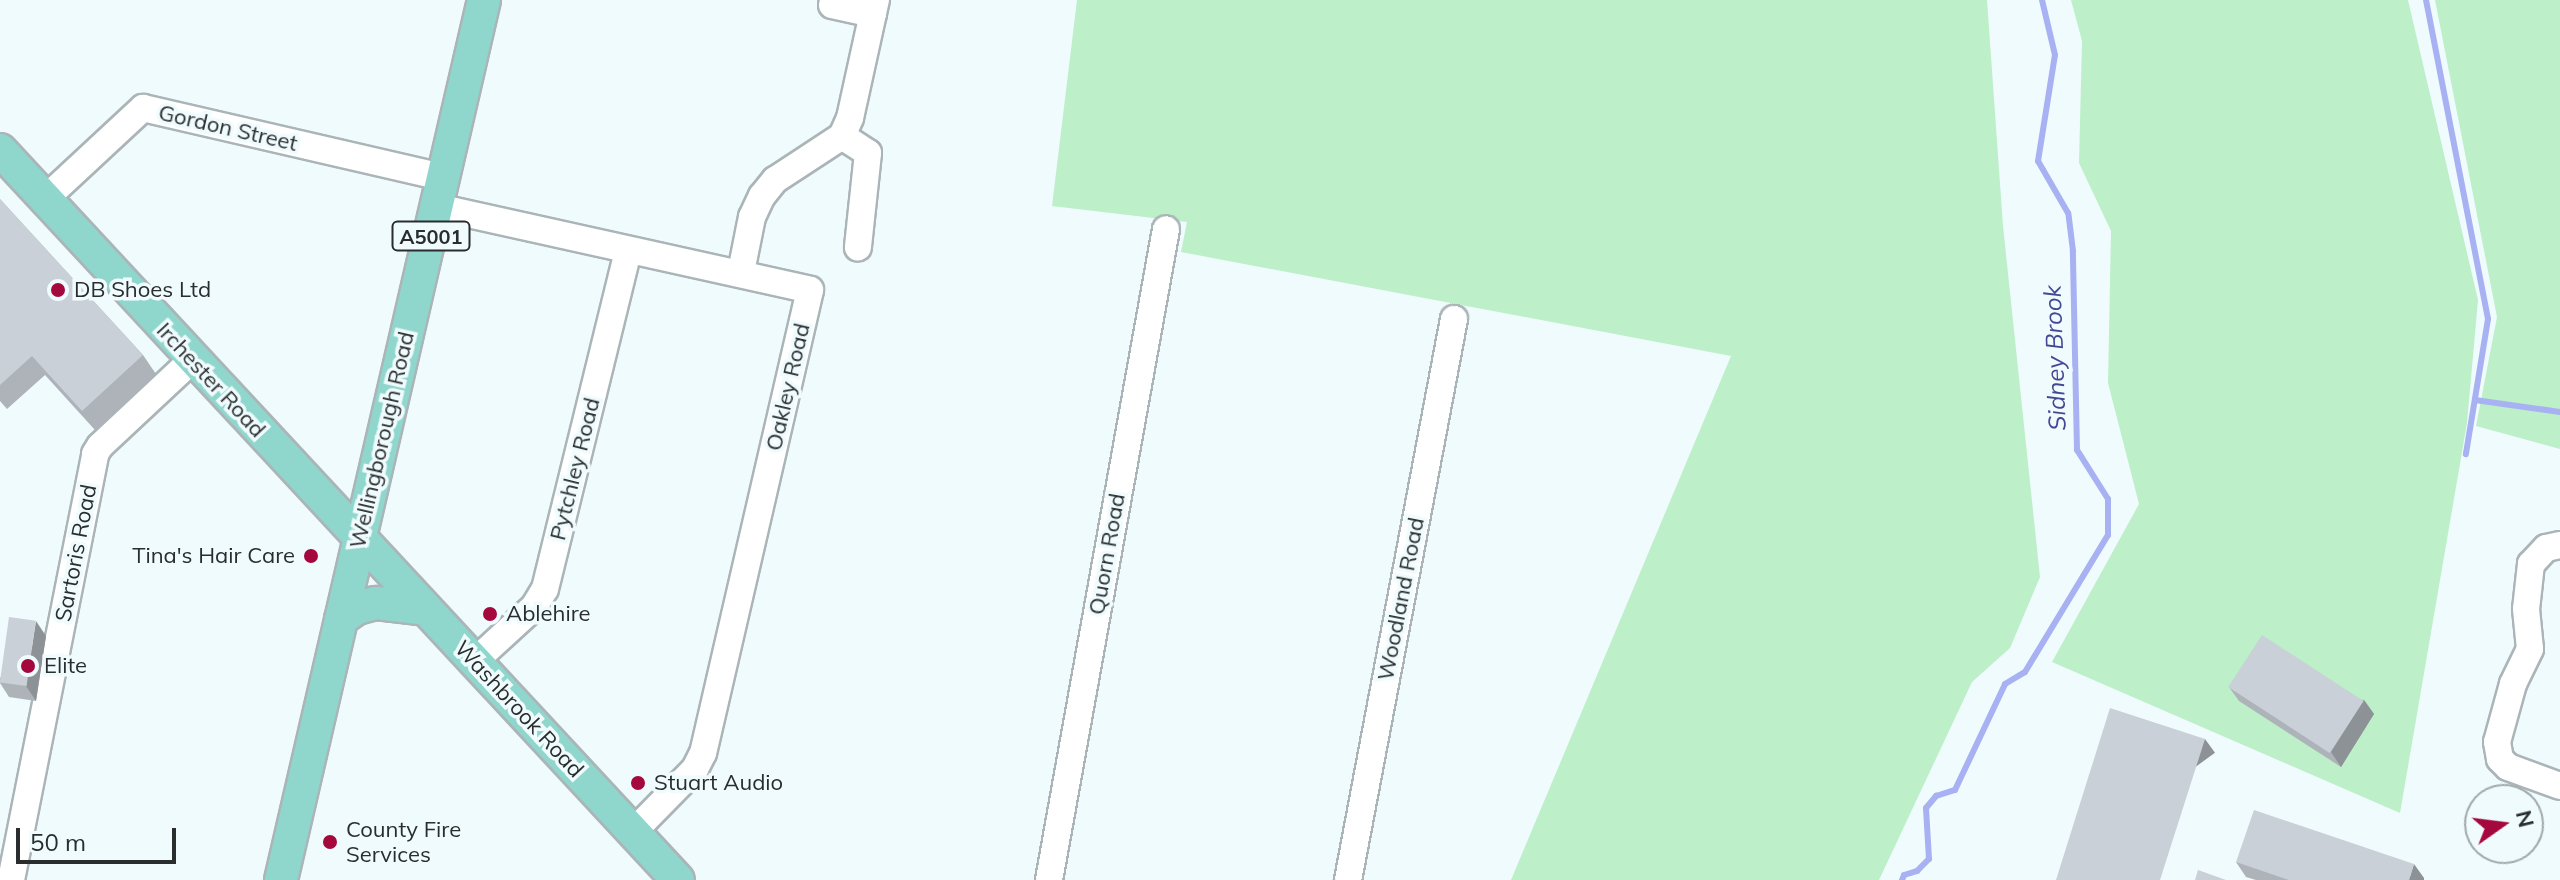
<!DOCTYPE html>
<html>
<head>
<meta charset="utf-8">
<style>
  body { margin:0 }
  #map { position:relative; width:2560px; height:880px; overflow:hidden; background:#f0fbfe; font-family:Mulish,sans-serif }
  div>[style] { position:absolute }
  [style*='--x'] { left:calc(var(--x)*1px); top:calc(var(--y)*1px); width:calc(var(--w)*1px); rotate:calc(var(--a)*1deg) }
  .green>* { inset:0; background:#bdefc9 }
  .stream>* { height:6px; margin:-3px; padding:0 3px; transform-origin:3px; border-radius:3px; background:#a8b1f2 }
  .roads { filter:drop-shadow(2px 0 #abb5b8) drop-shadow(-2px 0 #abb5b8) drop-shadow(0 2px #abb5b8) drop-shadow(0 -2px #abb5b8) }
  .minor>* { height:26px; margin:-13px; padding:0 13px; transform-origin:13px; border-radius:13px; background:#fff }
  .major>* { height:32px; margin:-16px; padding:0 16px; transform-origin:16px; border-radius:16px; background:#8fd6cd }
  .wall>* { inset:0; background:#adb3b9 }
  .shaded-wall>* { inset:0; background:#8d9296; transform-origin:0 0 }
  .building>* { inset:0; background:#c9d0d7; transform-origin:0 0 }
  .dots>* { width:22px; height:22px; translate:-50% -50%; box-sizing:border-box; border:4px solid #f0fbfe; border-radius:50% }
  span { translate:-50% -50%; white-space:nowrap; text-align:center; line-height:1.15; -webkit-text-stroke:7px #f0fbfe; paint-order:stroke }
  .shield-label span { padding:2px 6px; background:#f0fbfe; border:2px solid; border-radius:6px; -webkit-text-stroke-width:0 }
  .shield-label { font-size:20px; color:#292d2e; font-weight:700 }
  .street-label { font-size:22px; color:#292d2e }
  .poi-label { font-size:22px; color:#292d2e }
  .left { translate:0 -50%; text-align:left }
  .right { translate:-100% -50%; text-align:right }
  .water-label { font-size:24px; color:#444894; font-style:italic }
  .north { position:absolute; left:2464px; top:784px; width:80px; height:80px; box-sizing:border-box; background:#f0fbfe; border:2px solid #a0a9ab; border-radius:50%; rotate:76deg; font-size:22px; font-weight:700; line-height:32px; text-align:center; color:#292d2e }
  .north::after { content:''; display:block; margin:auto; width:28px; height:36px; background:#a4083c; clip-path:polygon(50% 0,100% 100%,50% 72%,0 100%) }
  .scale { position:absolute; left:16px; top:828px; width:160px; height:36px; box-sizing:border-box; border:4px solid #292d2e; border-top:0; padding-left:10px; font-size:24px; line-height:28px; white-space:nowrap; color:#292d2e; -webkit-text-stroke:6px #f0fbfe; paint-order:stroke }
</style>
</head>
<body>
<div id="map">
  <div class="green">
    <div style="clip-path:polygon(1077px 0,1987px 0,2003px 226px,2040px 577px,2010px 648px,1972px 682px,1879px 880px,1511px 880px,1731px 356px,1181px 252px,1187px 222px,1052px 206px)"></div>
    <div style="clip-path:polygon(2071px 0,2408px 0,2478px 300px,2467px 423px,2400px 813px,2052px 662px,2139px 504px,2108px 383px,2111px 231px,2079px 163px,2082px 41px)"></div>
    <div style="clip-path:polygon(2435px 0,2560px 0,2560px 449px,2476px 426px,2497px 317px)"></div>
  </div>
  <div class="stream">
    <div style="--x:2426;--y:0;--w:325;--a:79"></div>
    <div style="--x:2488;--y:319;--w:137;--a:99.3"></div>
    <div style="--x:2475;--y:400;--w:86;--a:8"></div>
    <div style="--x:1902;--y:880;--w:5;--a:-68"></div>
    <div style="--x:1904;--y:875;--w:14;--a:-17"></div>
    <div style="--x:1917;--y:871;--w:17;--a:-45"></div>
    <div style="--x:1929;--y:859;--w:51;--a:-93.4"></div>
    <div style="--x:1926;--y:808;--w:16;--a:-50"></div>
    <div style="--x:1936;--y:796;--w:20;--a:-18"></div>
    <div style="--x:1955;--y:790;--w:117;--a:-64.7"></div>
    <div style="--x:2005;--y:684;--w:23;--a:-31"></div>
    <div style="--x:2025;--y:672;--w:160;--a:-58.8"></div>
    <div style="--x:2108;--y:535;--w:36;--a:-90"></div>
    <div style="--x:2108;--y:499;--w:58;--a:-122.3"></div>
    <div style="--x:2077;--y:450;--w:199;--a:-91.2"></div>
    <div style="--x:2073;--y:251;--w:38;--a:-97"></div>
    <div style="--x:2068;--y:213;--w:60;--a:-120"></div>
    <div style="--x:2038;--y:161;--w:107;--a:-80.9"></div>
    <div style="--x:2055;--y:55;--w:57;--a:-103.3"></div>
  </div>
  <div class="roads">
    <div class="minor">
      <div style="--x:832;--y:5;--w:42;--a:12.4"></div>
      <div style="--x:842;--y:136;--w:31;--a:33"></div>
      <div style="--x:868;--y:153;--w:95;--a:96.1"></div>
      <div style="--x:45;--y:199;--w:134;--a:-42.9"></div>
      <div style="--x:143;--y:108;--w:308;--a:13"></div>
      <div style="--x:437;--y:207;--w:382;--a:12.5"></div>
      <div style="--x:810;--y:290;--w:475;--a:103"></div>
      <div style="--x:703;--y:753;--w:18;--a:117"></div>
      <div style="--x:695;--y:769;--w:88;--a:134.5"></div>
      <div style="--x:741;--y:272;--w:56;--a:-78.7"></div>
      <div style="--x:752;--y:217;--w:23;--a:-65"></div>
      <div style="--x:762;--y:196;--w:21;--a:-51"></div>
      <div style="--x:775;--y:180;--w:80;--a:-33.3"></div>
      <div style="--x:842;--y:136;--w:20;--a:-66"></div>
      <div style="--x:850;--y:118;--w:121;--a:-77.6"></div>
      <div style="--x:2560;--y:545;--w:14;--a:168"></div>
      <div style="--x:2546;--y:548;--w:22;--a:133"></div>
      <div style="--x:2531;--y:564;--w:45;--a:96.3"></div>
      <div style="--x:2526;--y:609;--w:40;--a:84.3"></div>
      <div style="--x:2530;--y:649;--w:39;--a:116"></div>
      <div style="--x:2513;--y:684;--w:60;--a:105.4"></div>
      <div style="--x:2497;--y:742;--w:17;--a:80"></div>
      <div style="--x:2500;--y:759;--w:11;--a:45"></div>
      <div style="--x:2508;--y:767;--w:55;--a:20.1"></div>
      <div style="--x:475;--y:661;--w:80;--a:-42.5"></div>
      <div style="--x:534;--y:607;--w:21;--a:-59"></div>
      <div style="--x:545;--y:589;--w:348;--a:-76.2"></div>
      <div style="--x:11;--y:880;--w:434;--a:-78.8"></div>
      <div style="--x:95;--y:454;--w:9;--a:-58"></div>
      <div style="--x:100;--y:446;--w:126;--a:-43.1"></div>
      <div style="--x:1049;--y:880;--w:661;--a:-79.81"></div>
      <div style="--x:1348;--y:880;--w:571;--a:-79.3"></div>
    </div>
    <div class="major">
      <div style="--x:0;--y:150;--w:996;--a:47.12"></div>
      <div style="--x:341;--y:619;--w:19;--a:-35"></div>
      <div style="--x:357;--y:608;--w:20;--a:-15"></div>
      <div style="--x:376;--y:603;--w:50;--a:6.8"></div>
      <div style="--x:281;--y:880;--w:903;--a:-77.01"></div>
    </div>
  </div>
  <div class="wall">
    <div style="clip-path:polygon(0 199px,143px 355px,156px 374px,95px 430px,45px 375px,7px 409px,0 401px)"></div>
    <div style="clip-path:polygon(46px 636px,36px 701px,9px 697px,0 683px,0 678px)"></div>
    <div style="clip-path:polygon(2229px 687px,2364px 700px,2374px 714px,2341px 767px,2239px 701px)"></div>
    <div style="clip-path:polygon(2236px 862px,2424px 878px,2424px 880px,2256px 880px,2246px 877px)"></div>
  </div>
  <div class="shaded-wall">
    <div style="clip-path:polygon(36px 621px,46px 636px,36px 701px,26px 686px)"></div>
    <div style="clip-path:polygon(2364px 700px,2374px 714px,2341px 767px,2331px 752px)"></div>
    <div style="left:2205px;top:739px;width:17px;height:148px;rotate:54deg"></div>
    <div style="clip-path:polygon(2414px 864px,2424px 878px,2424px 880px,2409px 880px)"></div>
  </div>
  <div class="building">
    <div style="clip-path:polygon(0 199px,143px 355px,82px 411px,32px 356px,0 385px)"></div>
    <div style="left:9px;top:617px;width:27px;height:66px;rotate:8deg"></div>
    <div style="left:2262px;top:635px;width:121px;height:62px;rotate:33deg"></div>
    <div style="clip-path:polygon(2110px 708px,2205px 739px,2160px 880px,2056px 880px)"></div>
    <div style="clip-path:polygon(2254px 810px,2414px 864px,2409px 880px,2289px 880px,2236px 862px)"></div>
    <div style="clip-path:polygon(2198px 870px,2226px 880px,2195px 880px)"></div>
  </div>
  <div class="dots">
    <div style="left:58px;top:290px;background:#a4083c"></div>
    <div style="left:311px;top:556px;background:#a4083c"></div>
    <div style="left:490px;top:614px;background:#a4083c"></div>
    <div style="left:28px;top:666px;background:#a4083c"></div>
    <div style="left:638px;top:783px;background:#a4083c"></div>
    <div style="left:330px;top:842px;background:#a4083c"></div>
  </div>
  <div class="shield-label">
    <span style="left:431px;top:236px">A5001</span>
  </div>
  <div class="street-label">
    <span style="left:228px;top:128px;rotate:13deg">Gordon Street</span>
    <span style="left:211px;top:380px;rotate:47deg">Irchester Road</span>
    <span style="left:788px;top:387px;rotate:-77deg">Oakley Road</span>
    <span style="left:382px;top:440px;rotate:-77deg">Wellingborough Road</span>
    <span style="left:575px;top:469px;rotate:-76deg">Pytchley Road</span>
    <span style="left:76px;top:553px;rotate:-79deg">Sartoris Road</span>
    <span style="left:1107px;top:554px;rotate:-80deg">Quorn Road</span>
    <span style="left:1401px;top:599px;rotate:-79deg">Woodland Road</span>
    <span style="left:519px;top:709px;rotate:47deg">Washbrook Road</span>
  </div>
  <div class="poi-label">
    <span class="left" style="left:74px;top:290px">DB Shoes Ltd</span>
    <span class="right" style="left:295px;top:556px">Tina's Hair Care</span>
    <span class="left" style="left:506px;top:614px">Ablehire</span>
    <span class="left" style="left:44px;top:666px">Elite</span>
    <span class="left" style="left:654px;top:783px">Stuart Audio</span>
    <span class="left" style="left:346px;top:842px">County Fire<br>Services</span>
  </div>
  <div class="water-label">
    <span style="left:2055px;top:358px;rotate:-92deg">Sidney Brook</span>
  </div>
  <div class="north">N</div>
  <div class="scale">50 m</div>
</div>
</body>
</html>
